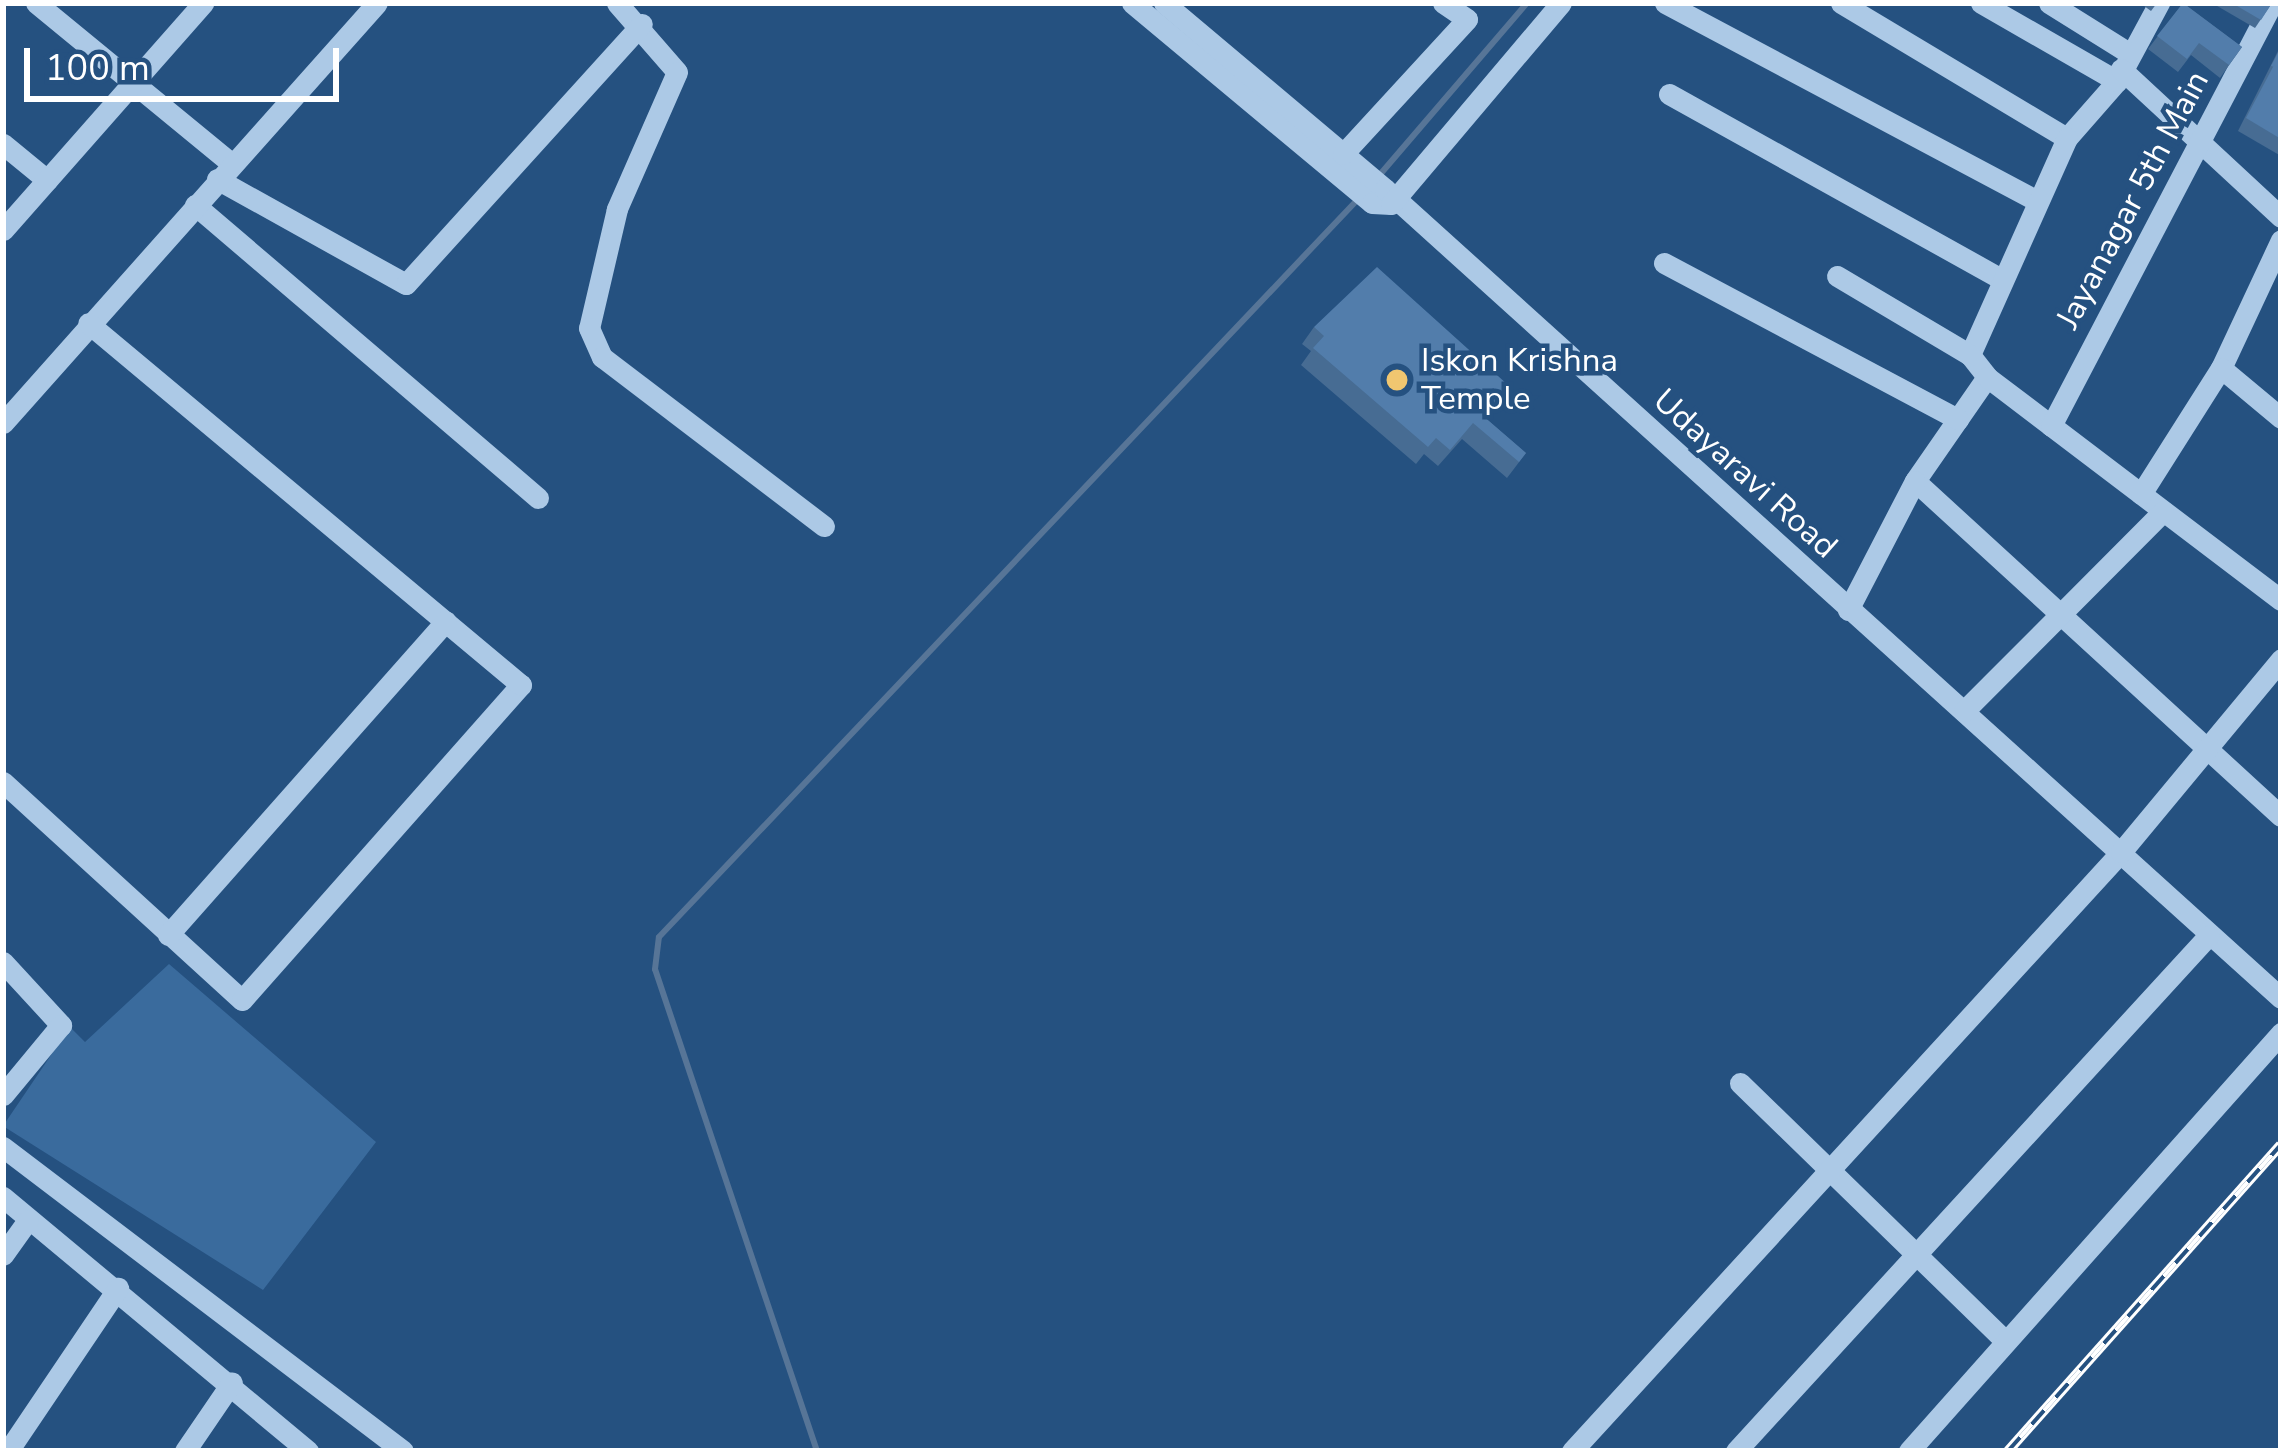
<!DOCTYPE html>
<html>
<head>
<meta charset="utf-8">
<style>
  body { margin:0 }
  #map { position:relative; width:2284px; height:1454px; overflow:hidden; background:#255180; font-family:"Nunito Sans",sans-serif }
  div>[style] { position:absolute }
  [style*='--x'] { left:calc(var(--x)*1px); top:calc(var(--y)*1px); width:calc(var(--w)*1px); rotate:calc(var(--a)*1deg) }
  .green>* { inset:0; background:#3a6b9d }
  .stream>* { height:6px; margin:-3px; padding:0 3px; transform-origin:3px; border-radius:3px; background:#577597 }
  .minor>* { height:21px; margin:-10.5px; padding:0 10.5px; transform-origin:10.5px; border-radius:10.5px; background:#acc9e6 }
  .rail>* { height:10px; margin-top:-5px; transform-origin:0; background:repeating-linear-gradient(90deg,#255180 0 18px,#fff 0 36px); box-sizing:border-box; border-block:3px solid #fff }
  .wall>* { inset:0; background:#476c93 }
  .building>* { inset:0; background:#527dab }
  .dots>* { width:33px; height:33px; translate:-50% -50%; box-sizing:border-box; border:6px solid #255180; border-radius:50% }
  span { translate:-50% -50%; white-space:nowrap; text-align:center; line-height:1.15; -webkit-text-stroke:9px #255180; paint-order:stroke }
  .street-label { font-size:33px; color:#fff }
  .poi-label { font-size:33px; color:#fff }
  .left { translate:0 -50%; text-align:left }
  .frame { position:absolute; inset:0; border:6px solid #fff; pointer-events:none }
  .scale { position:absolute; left:24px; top:48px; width:315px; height:54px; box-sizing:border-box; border:6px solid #fff; border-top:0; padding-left:15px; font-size:36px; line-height:42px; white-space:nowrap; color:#fff; -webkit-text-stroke:9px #255180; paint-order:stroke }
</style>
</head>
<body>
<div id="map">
  <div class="green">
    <div style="clip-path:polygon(169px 964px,376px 1142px,263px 1290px,3px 1126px,70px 1027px,85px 1042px)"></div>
  </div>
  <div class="stream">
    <div style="--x:1377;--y:178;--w:230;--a:-49.4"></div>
    <div style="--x:817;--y:1451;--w:508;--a:-108.58"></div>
    <div style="--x:655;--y:969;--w:32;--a:-83"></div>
    <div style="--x:659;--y:937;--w:1019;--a:-46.55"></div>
  </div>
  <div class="minor">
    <div style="--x:36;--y:3;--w:252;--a:39.4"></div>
    <div style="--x:617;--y:3;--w:91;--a:49"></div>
    <div style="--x:677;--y:72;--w:150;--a:113.7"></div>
    <div style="--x:617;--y:209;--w:122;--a:103.2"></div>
    <div style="--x:589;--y:328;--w:32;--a:66"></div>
    <div style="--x:602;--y:357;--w:279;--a:37.3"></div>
    <div style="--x:1132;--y:3;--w:312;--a:39.8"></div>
    <div style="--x:1372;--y:203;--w:19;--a:3"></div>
    <div style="--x:1164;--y:3;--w:289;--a:40.1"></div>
    <div style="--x:1385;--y:189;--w:1207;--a:42.08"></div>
    <div style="--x:1665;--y:3;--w:419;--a:28"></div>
    <div style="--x:1841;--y:3;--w:263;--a:30.9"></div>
    <div style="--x:2067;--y:138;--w:76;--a:-48.7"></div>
    <div style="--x:2117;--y:81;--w:89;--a:-61.7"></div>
    <div style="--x:1981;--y:3;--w:157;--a:29.8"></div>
    <div style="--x:2049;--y:3;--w:94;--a:32"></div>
    <div style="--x:2121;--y:69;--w:218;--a:42.8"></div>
    <div style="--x:1669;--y:94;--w:380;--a:29.1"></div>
    <div style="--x:2067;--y:138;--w:238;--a:114.1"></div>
    <div style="--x:1970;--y:355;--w:28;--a:52"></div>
    <div style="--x:1987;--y:377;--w:126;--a:124.7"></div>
    <div style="--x:1915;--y:481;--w:496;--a:42.5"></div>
    <div style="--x:3;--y:144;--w:57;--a:39.3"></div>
    <div style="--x:1343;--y:154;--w:183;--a:-47.4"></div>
    <div style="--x:1467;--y:19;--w:29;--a:-146"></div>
    <div style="--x:217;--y:179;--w:216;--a:29.1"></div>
    <div style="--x:406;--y:284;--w:351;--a:-47.8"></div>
    <div style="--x:1391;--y:204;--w:263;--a:-49.8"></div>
    <div style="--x:195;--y:205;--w:451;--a:40.5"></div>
    <div style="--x:3;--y:230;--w:303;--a:-48.6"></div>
    <div style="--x:2281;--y:240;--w:141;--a:115.1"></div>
    <div style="--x:2221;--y:368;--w:78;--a:39.8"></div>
    <div style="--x:1664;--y:263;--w:333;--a:28"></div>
    <div style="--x:1837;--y:276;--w:155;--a:30.7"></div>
    <div style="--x:1987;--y:377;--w:369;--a:37.2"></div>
    <div style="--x:3;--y:423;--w:562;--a:-48.32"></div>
    <div style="--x:2051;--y:426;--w:477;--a:-62.4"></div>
    <div style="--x:2141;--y:494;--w:149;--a:-57.6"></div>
    <div style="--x:1848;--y:610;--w:145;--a:-62.6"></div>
    <div style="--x:1964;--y:711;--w:282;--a:-45.1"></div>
    <div style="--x:3;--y:782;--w:323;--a:42.4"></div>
    <div style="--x:242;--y:1000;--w:421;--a:-48.5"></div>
    <div style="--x:521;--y:685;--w:564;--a:-140.1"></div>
    <div style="--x:168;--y:935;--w:419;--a:-48.5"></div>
    <div style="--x:3;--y:962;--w:86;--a:47.4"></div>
    <div style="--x:61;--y:1025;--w:91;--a:129.6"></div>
    <div style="--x:1740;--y:1083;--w:370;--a:44.2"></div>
    <div style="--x:3;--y:1147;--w:502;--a:37.23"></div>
    <div style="--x:3;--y:1197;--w:397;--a:39.8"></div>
    <div style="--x:3;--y:1255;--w:43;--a:-54.5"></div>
    <div style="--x:8;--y:1451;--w:197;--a:-56"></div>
    <div style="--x:185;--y:1451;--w:83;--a:-55.7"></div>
    <div style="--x:1572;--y:1451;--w:813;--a:-47.49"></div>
    <div style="--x:2121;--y:852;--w:251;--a:-50.3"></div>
    <div style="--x:1736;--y:1451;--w:699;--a:-47.49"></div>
    <div style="--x:1909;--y:1451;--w:560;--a:-48.33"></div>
  </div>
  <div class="rail">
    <div style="--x:2008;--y:1451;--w:410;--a:-48.3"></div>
  </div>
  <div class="wall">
    <div style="clip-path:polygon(2140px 3px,2157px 3px,2151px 11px)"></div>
    <div style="clip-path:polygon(2183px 3px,2242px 47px,2220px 78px,2191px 55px,2178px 72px,2148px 49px)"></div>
    <div style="clip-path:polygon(2212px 3px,2272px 3px,2255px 28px)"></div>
    <div style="clip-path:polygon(2281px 45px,2281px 156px,2238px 131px)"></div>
    <div style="clip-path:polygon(1314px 327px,1496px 401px,1483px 416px,1526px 453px,1507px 478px,1462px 439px,1438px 466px,1424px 454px,1416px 464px,1301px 365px,1311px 351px,1302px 344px)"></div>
  </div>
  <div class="building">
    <div style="clip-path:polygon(2183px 3px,2242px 47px,2229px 65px,2199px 43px,2187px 59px,2157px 36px)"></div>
    <div style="clip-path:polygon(2232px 3px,2272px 3px,2261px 20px)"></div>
    <div style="clip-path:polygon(2281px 47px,2281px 69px,2271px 66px)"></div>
    <div style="clip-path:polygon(2274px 65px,2281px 69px,2281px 139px,2246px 118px)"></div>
    <div style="clip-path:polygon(1377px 267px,1508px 385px,1482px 415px,1526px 453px,1519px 462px,1473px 423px,1450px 450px,1436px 438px,1428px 447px,1313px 348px,1324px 336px,1314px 327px)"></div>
  </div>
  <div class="dots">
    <div style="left:1397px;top:380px;background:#f0c670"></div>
  </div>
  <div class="street-label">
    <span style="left:2133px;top:200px;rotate:-62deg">Jayanagar 5th Main</span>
    <span style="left:1745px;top:474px;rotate:42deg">Udayaravi Road</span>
  </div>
  <div class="poi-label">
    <span class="left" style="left:1421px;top:380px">Iskon Krishna<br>Temple</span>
  </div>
  <div class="frame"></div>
  <div class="scale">100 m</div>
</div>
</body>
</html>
